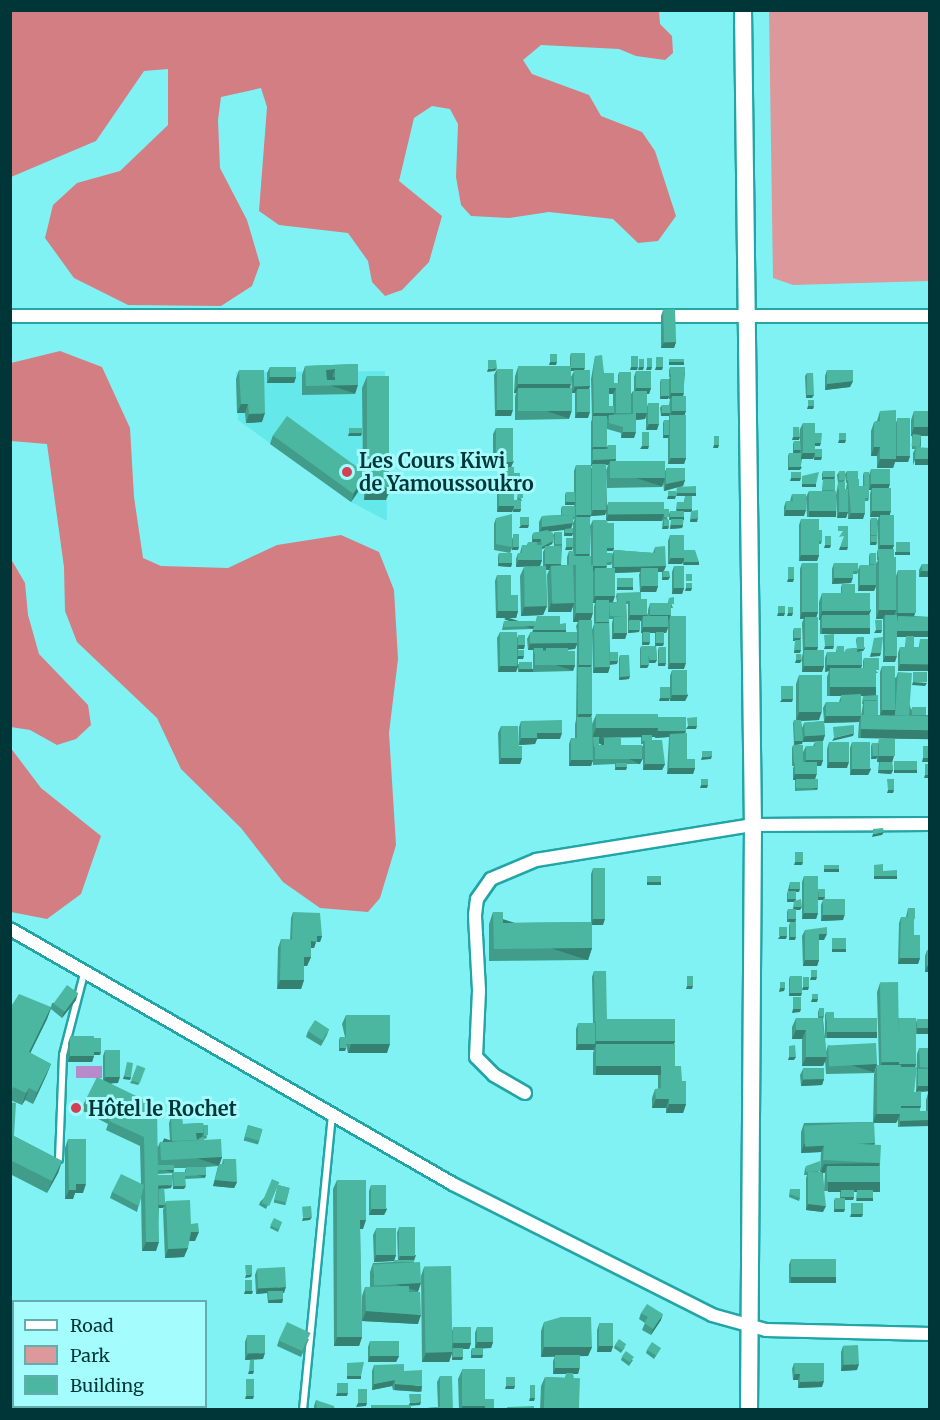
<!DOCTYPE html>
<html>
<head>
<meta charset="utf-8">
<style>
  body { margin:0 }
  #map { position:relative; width:940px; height:1420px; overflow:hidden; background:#80f2f4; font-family:Merriweather,serif }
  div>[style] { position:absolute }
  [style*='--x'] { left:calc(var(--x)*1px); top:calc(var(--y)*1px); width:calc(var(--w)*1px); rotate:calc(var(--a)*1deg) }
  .built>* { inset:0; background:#65e8ea }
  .green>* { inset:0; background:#dc989b }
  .forest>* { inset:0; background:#d27e83 }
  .water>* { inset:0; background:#b88aca; transform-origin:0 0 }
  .roads { filter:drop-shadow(2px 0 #23a4a6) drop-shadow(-2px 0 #23a4a6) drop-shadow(0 2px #23a4a6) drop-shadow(0 -2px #23a4a6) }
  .lane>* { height:6px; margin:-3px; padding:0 3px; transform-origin:3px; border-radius:3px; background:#fff }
  .street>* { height:12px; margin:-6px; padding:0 6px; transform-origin:6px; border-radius:6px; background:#fff }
  .secondary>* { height:16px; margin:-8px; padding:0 8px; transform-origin:8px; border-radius:8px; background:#fff }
  .wall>* { inset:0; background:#419d8a; transform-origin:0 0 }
  .shaded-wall>* { inset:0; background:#358070; transform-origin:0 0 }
  .building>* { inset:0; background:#4cb7a0; transform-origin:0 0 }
  .dots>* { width:16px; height:16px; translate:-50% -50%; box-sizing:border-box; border:3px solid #a5fcfd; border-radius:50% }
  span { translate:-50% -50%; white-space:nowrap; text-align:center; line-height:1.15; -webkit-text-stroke:6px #a5fcfd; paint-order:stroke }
  .poi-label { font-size:20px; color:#003637; font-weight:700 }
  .left { translate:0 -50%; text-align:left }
  .frame { position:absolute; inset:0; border:12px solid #003637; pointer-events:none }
  .legend { position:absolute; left:12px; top:1300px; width:195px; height:108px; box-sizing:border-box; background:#a5fcfd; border:2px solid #63adae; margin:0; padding:8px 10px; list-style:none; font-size:18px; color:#003637 }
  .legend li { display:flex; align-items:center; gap:12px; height:30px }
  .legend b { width:30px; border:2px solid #63adae }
</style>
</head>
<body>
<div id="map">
  <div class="built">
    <div style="clip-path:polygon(385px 371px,387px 521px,351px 502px,238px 420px,236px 372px)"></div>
  </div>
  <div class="green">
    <div style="clip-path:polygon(769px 11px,929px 11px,929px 281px,793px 285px,773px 278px)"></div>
  </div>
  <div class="forest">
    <div style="clip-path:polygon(659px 11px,660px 24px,672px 36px,673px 53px,665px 60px,636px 56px,619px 49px,541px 45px,523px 60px,532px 74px,589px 95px,601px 116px,642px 132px,655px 151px,676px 216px,658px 241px,638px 243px,613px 219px,549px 212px,509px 218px,471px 216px,461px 205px,456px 177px,458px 124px,450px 109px,432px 106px,414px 118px,399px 181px,442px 216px,429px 262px,402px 290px,385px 296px,372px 282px,368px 261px,348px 233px,279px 225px,259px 211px,267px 107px,261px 88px,221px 97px,218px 120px,220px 168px,247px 220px,260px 264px,252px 286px,221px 306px,128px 305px,74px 278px,45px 238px,53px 205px,77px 183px,120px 171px,168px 125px,168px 69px,144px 71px,96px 141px,11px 177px,11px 11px)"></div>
    <div style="clip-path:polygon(60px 351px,102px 367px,130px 428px,134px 497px,143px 558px,161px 566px,228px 568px,277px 545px,341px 535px,379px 552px,394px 590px,398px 659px,389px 733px,396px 845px,380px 898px,368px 912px,320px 908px,283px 882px,241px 828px,181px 769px,157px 718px,77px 642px,65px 611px,64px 567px,47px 444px,11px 441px,11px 363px)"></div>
    <div style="clip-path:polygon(11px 559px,25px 583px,28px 615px,39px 654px,88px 705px,91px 725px,76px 739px,57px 745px,30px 730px,11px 727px)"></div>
    <div style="clip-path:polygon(10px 747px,41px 788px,101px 836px,81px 894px,47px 919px,11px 912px)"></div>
  </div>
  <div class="water">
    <div style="left:102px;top:1066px;width:12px;height:26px;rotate:90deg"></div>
  </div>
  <div class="roads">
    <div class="lane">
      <div style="--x:59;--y:1159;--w:104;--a:-87.8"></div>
      <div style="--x:63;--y:1055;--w:88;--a:-75.5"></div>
      <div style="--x:303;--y:1410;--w:296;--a:-84.4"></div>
    </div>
    <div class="street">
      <div style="--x:10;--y:316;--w:920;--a:0"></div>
      <div style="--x:10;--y:929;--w:511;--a:29.93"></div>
      <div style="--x:453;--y:1184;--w:290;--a:26.8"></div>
      <div style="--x:712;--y:1315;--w:56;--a:15.5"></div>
      <div style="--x:766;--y:1330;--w:164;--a:1.4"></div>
      <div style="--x:525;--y:1093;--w:36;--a:-150"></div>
      <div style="--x:494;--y:1075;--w:25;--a:-135"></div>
      <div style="--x:476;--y:1057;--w:67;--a:-87.4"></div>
      <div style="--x:479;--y:990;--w:75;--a:-93.1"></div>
      <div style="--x:475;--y:915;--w:16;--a:-83"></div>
      <div style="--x:477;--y:899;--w:24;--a:-55"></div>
      <div style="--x:491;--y:879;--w:49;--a:-22.9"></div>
      <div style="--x:536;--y:860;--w:220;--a:-9.2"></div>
      <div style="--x:753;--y:825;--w:177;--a:-0.3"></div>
      <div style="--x:10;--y:1376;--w:4;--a:27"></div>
      <div style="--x:67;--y:1406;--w:7;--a:34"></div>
    </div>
    <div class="secondary">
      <div style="--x:743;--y:10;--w:815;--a:89.3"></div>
      <div style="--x:753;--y:825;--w:585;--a:90.39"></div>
    </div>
  </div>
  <div class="wall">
    <div style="clip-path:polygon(663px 310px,676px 342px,674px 348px,661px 348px,661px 316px)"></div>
    <div style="clip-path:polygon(571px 353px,585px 367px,584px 370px,571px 371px,569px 419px,515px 420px,515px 397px,516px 393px,514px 393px,515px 376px,518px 367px,570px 366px,570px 356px)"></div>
    <div style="clip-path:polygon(evenodd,595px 356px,604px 373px,614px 383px,618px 383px,618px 375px,619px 372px,631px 394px,633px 391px,634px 391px,634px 377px,636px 371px,651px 388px,649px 394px,647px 394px,647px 407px,648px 403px,657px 430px,646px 430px,646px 415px,645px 419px,636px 420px,634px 438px,621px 438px,621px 433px,607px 429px,606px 449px,608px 445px,616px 459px,615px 462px,665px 470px,685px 480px,683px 486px,680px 487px,695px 496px,692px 496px,691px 511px,697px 522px,690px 522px,691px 512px,684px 512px,683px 525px,682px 528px,670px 529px,671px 520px,669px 520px,669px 514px,670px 511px,676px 511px,677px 502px,684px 502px,685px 496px,676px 496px,677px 487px,664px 491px,663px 482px,662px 487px,606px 488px,606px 471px,608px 465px,606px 465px,607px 506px,608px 503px,664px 509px,668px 520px,668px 529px,662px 529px,663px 518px,662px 521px,607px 521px,614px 548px,613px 551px,607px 551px,607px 554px,612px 555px,614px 550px,653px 553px,655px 547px,666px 566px,664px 571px,670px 577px,668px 580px,662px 580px,662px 572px,658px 572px,658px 586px,656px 592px,640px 592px,639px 575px,640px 572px,615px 573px,613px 602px,617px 602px,616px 596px,617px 593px,641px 599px,648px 615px,647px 616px,648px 616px,648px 610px,650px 603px,668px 603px,669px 598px,673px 608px,671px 608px,670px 617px,684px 669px,668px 669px,668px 628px,666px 633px,664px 633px,663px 646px,656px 646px,657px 660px,655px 663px,648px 663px,647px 668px,640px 668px,640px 649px,641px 646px,655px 646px,655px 633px,650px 633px,649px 645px,642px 645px,642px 633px,641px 633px,641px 621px,640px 621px,639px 632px,628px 633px,628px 604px,626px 604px,627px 633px,625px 639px,612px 639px,612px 623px,613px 619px,609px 619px,610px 652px,617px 664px,610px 664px,608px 673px,593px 673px,592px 630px,594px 624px,594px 607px,595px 603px,593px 603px,591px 620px,592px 664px,591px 667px,592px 714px,591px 717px,592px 724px,596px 715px,658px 717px,685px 733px,687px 759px,695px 768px,693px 774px,667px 774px,669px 737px,655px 738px,655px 736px,655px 737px,652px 737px,652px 740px,665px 764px,662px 770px,643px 770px,643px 758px,640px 764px,627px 764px,626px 770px,615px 770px,615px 764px,593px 765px,593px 760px,591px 766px,569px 766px,569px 744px,571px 738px,575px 738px,575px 724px,576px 720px,577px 645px,575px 649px,568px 650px,568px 651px,575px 665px,573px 671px,533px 672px,533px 650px,528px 650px,527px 639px,530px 633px,532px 633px,533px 629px,502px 630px,504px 621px,560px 624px,566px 632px,577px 632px,576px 626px,578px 622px,573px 622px,573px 606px,571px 612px,548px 612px,547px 575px,549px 570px,546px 570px,547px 606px,543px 615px,521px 616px,520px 576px,524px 567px,528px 566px,516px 567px,516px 559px,518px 553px,520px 553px,522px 545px,527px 545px,528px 542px,532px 542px,532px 536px,533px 533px,539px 532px,539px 522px,542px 516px,561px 515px,561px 509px,562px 506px,574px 506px,574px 503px,574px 505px,565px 505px,565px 495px,566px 492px,574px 492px,574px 471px,576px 465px,591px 469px,592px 466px,591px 466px,591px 422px,592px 419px,591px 379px,595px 356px,609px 394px,613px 394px,613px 406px,609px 406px,609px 394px,595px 356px,591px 511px,591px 516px,605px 515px,606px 512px,606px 520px,593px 520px,590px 526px,591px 556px,589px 556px,590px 518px,591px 511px,595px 356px,575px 518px,573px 523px,573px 551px,569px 551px,567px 557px,567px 565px,561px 565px,562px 544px,555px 532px,553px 535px,554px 546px,548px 546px,552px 544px,553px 541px,550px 531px,564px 530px,564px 536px,572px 536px,573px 533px,571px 528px,573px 520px,575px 518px,595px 356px,545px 548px,543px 552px,543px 566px,540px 566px,542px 560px,542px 549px,545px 548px,595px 356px,612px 563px,612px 568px,606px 568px,607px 565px,611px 565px,612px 563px,595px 356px,599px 737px,641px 737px,641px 744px,643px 744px,643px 746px,621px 745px,604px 738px,603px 745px,599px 745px,599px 737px)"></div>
    <div style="clip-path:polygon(358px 364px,355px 394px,302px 395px,302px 375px,305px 366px)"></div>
    <div style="clip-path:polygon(270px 367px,296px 377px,294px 383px,267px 383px,267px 373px)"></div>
    <div style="clip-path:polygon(670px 367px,685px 373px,683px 396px,686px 458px,684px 464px,668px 464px,668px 437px,668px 438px,663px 438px,663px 423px,664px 420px,669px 420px,669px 414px,669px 416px,661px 416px,660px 408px,662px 405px,669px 405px,670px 399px,669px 399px,669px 397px,668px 399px,660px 399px,660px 382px,661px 379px,669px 379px,670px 377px,669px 377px,669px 370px)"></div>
    <div style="clip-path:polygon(497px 369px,511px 416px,495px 416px,494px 375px)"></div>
    <div style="clip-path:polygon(239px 370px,262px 422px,246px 423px,245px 413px,237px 413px,236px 379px)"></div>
    <div style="clip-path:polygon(827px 370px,853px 381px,850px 387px,825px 390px,825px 376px)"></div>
    <div style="clip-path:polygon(574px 371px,590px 386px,589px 389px,588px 418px,575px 418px,575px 393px,572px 393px,571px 377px)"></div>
    <div style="clip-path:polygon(807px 373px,812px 398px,806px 398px,805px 376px)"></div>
    <div style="clip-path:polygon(367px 376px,386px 500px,364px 500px,364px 483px,351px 502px,270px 444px,273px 435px,363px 472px,362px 388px)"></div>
    <div style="clip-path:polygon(880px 411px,896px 420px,910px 456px,908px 462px,895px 462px,893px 468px,877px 468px,877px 456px,871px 456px,871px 431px,874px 422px,877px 421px)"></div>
    <div style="clip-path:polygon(914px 411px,930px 411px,930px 436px,921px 436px,921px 446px,913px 465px,913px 453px,915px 449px,912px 449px,912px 436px,911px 436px,911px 420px)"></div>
    <div style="clip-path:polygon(803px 423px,815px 433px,820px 446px,815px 446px,815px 449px,821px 460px,814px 460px,814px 457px,813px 459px,802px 459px,800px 470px,788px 470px,788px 456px,789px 453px,793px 453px,793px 444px,794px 441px,800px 441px,800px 429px)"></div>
    <div style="clip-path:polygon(496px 428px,514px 473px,520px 479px,519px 482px,514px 482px,514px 500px,517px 500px,518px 492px,522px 501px,521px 501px,521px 509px,520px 512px,513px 512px,513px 510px,512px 512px,497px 512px,497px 474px,499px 468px,493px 468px,493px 434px)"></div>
    <div style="clip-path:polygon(871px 469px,889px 488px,890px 515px,894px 545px,892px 549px,896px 576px,898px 570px,915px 613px,914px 616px,930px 617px,930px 637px,914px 637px,914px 647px,919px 647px,920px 639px,930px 639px,930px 671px,898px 671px,898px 653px,900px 647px,905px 647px,906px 637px,897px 637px,895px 662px,883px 662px,883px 619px,876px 619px,876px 587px,874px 591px,858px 591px,858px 572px,857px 574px,853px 574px,853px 577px,851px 583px,832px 584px,832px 569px,834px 563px,858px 570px,860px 565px,869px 565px,869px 556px,870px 553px,875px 565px,878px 560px,877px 560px,877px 552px,878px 549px,877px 521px,879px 517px,870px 517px,870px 494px,871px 490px,869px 490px,869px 475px)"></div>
    <div style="clip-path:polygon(823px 471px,834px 479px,836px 511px,834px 517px,807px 517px,806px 497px,809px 491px,822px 491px,823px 480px,822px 480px,822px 474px)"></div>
    <div style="clip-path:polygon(847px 471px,858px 479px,859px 486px,863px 486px,863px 475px,864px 472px,869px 498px,868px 501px,865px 501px,863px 519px,848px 519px,848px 512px,846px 518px,837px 518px,836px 495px,838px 483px,837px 475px,839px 472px,845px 480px,844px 482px,845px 489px,846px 489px,847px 483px,846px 483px,845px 474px)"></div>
    <div style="clip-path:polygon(792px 494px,804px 516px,784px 516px,784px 507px,786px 501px,790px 501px)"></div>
    <div style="clip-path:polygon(496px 518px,512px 537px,518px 550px,512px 550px,512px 548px,510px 553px,512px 563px,511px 567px,498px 566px,498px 556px,499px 553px,510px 553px,494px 550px,494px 524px)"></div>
    <div style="clip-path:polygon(871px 518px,877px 536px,876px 545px,870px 545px,870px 521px)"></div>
    <div style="clip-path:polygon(801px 519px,819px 530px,822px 541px,821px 544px,819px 544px,819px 555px,817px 561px,799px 561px,799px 525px)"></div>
    <div style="clip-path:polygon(670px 535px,684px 550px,699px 562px,698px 565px,683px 565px,683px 562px,682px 564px,668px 564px,668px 541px)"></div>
    <div style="clip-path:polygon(802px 563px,818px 612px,816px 617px,818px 647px,817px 650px,824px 666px,822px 672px,802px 672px,802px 656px,803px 653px,802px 623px,804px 618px,800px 619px,800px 569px)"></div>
    <div style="clip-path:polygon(922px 564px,930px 564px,919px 577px,919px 570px)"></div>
    <div style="clip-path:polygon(674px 566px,684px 588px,682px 594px,672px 594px,672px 572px)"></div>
    <div style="clip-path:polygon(497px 575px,511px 595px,518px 611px,516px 618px,496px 618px,495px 581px)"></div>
    <div style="clip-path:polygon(842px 584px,855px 593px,871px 610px,869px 615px,868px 634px,820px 634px,820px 620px,819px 620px,819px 602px,822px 593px,841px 593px,841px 587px)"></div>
    <div style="clip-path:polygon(794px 628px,800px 653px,794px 653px,795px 641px,793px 641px,793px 631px)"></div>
    <div style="clip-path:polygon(500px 632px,517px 636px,524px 649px,518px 649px,523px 659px,518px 659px,518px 664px,533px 669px,532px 672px,518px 672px,518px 667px,516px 672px,498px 672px,497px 638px)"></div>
    <div style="clip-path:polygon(evenodd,857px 637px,865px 648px,863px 651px,857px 652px,862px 665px,861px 668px,863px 668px,863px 661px,864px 658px,878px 673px,876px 673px,873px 695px,878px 701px,878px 715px,880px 715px,880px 672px,882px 666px,896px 678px,898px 672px,911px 709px,926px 715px,929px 715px,930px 676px,930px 739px,858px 738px,859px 722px,824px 723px,825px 735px,823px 741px,823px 760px,821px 766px,817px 766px,817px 773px,815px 779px,818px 787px,817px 790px,795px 791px,795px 780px,793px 780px,793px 768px,794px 766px,792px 766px,792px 748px,793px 745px,803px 752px,806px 746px,813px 746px,815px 742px,802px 742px,802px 744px,794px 745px,793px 723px,794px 720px,796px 720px,796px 684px,799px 675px,819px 720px,801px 721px,802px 728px,804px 723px,824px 721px,823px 708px,826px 702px,839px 702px,841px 696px,827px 696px,827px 677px,829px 671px,825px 672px,825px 658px,827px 652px,836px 652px,837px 646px,845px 652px,846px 649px,857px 648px,856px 640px,857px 637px,861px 696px,863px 696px,862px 704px,863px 704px,861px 716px,861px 696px)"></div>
    <div style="clip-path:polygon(659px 647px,665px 666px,658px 666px,658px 650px)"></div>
    <div style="clip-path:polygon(620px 655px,629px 679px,619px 680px,619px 658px)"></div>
    <div style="clip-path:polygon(672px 670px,688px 695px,685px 701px,670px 701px,670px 676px)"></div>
    <div style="clip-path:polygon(521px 721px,560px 739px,537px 739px,535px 744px,519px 745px,519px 727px)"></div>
    <div style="clip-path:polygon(501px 726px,519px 746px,522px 758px,520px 764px,499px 764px,498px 733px)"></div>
    <div style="clip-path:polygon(879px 739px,892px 762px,893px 770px,891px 774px,878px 773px,879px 762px,877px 762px,877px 756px,876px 759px,871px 759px,871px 746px,872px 743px,878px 745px)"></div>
    <div style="clip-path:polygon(829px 742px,847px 768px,827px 768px,827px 749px)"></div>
    <div style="clip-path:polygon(852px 742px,871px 769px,868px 775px,850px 775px,850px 748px)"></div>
    <div style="clip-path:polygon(593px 868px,603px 925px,592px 925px,592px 948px,588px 960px,489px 961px,489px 924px,493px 912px,503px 923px,591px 922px,591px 874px)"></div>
    <div style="clip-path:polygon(804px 876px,818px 890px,824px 899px,843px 920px,821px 921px,821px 905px,823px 900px,818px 900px,818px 913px,816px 919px,802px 919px,802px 882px)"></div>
    <div style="clip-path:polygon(790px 882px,799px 892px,796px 892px,795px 901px,800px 910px,796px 910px,795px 940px,789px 940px,789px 926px,790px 922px,791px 922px,787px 922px,787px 912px,788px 909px,793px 909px,794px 902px,787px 902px,787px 894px)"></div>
    <div style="clip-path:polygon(908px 908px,915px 917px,914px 920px,914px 935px,920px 958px,918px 964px,898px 964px,899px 923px,901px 917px,906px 917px)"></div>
    <div style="clip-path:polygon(293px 912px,322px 936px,320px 942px,316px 942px,314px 948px,311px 948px,311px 957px,307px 966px,304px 966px,304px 980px,301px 989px,277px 989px,278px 948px,281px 939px,290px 940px,291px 918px)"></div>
    <div style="clip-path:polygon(805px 930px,824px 940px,819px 940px,819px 960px,817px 966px,803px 966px,802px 936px)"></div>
    <div style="clip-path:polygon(927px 950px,930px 950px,930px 972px,925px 972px,925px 956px)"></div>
    <div style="clip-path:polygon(594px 971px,607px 1020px,675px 1041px,674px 1044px,675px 1066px,682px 1081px,686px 1104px,683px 1113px,666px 1113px,666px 1108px,652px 1108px,652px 1098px,655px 1089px,658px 1089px,658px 1075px,593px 1075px,593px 1053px,594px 1050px,576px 1050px,576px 1029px,578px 1023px,593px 1023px,592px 977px)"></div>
    <div style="clip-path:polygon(790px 976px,801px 996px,789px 996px,789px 979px)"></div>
    <div style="clip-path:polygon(evenodd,880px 983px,899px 1019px,916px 1023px,917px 1019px,928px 1019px,928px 1010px,930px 1007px,930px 1034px,916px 1034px,916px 1064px,915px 1067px,914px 1092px,916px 1092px,917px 1054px,919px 1048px,930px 1048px,930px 1091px,921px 1092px,920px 1109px,920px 1111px,926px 1111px,926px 1100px,928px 1093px,930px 1093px,930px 1126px,898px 1127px,898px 1120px,896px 1123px,874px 1123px,874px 1145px,880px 1166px,877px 1191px,873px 1191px,872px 1201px,856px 1201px,857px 1191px,854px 1191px,854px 1197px,853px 1200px,845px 1200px,844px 1212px,834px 1212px,834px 1201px,835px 1198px,840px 1198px,840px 1191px,824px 1191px,823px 1212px,806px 1210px,806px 1178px,807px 1175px,804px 1175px,805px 1169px,806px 1166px,820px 1172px,821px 1152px,801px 1153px,801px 1132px,804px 1123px,873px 1122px,874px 1074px,877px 1065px,879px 1065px,877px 992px,880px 983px,823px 1173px,825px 1173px,824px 1191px,823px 1173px)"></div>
    <div style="clip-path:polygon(76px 1000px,62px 1018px,51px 1009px,47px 1019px,30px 1053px,51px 1064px,46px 1076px,33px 1104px,25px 1100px,22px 1105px,10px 1100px,10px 1008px,51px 1007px,52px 1003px)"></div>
    <div style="clip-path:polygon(819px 1009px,824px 1016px,823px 1019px,825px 1038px,825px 1015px,826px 1012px,834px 1019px,875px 1038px,825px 1038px,826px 1052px,828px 1045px,877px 1064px,874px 1073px,826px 1074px,825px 1061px,823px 1066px,802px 1066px,802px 1039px,792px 1039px,792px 1027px,796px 1018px,818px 1018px,818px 1012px)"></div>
    <div style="clip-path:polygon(346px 1015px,387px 1053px,348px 1053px,346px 1045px,345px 1051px,339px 1051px,339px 1040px,340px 1037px,345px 1037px,342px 1024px)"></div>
    <div style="clip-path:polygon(329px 1029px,327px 1035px,321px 1046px,306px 1037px,308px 1031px)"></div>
    <div style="clip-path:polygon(70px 1037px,100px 1055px,94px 1055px,92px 1062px,68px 1062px,68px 1043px)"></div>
    <div style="clip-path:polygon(105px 1050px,118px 1083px,111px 1083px,158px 1147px,160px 1142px,170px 1141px,169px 1123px,171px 1117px,183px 1124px,203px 1123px,207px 1138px,204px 1139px,204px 1140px,222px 1157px,219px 1164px,222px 1164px,223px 1159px,237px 1182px,234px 1188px,213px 1186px,218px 1166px,206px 1167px,205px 1178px,185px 1179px,184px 1189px,173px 1189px,172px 1175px,173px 1172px,185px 1172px,186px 1168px,174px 1168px,173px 1173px,158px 1174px,158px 1176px,171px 1188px,164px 1189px,165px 1205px,163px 1208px,159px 1208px,156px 1251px,142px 1251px,141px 1196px,137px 1212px,110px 1198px,112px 1192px,141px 1184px,140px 1146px,106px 1130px,108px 1124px,81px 1110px,85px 1101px,103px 1080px,103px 1056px)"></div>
    <div style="clip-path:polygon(803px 1069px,824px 1079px,822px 1085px,801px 1086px,800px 1075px)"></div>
    <div style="clip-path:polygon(132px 1080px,140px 1082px,138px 1085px,130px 1083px)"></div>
    <div style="clip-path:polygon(10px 1102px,14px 1136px,62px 1161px,58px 1173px,47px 1193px,10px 1174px)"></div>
    <div style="left:248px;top:1125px;width:15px;height:16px;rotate:16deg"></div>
    <div style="clip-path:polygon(68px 1139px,83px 1193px,75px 1193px,73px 1199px,65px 1199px,65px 1148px)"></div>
    <div style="clip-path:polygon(337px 1180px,363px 1229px,360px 1229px,362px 1337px,359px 1346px,334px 1346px,333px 1189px)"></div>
    <div style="clip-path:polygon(277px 1185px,266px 1209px,259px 1205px,260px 1202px)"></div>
    <div style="left:278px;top:1185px;width:12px;height:18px;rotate:14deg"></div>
    <div style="clip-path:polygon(371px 1185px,387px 1209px,384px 1215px,369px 1215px,369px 1191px)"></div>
    <div style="clip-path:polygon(790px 1189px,800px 1198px,799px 1201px,789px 1197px)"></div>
    <div style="clip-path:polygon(166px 1201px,191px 1224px,195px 1241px,189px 1241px,184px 1257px,165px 1258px,163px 1210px)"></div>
    <div style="clip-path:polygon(282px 1222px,278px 1232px,270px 1228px,271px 1225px)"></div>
    <div style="clip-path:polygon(399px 1227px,414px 1262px,418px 1292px,418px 1324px,362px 1321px,362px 1296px,365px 1287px,370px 1287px,370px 1272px,373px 1263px,393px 1262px,394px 1261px,374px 1262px,373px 1235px,376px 1229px,396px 1255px,394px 1260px,398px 1260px,397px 1233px)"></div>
    <div style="clip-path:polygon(791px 1259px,833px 1283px,789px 1283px,789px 1265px)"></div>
    <div style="clip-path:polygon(424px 1267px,452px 1331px,453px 1328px,471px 1343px,469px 1349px,463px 1349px,463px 1357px,462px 1360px,452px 1360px,452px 1354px,449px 1362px,422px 1362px,421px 1276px)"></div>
    <div style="clip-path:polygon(257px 1269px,284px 1293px,283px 1293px,283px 1299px,282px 1303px,268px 1303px,267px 1293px,256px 1294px,255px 1275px)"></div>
    <div style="clip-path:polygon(641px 1313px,661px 1320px,651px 1335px,642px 1330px,645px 1323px,639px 1319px)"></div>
    <div style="clip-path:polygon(544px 1322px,592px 1347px,588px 1356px,580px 1356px,578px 1374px,573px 1374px,579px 1410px,540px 1410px,541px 1386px,545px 1377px,565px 1378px,566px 1374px,553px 1374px,553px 1361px,555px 1356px,541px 1357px,541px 1331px)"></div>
    <div style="clip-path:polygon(599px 1324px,613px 1346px,611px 1352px,597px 1352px,597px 1330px)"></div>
    <div style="clip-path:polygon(477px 1327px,493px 1342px,491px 1348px,483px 1348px,483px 1355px,482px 1358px,471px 1358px,471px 1351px,472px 1348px,475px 1348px,475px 1333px)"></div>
    <div style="clip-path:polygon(14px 1330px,14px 1347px,10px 1345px,10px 1337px)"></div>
    <div style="clip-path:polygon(247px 1336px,263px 1359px,245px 1360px,245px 1342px)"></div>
    <div style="clip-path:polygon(309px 1339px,301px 1357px,277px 1346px,279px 1340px)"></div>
    <div style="clip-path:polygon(370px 1341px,399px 1356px,396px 1362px,368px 1362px,368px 1347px)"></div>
    <div style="clip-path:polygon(615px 1345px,625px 1347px,621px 1353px,614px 1348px)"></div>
    <div style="clip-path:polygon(843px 1346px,857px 1370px,841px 1371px,841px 1352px)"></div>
    <div style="clip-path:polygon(647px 1350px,659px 1351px,654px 1359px,646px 1353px)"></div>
    <div style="clip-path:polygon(622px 1357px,633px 1360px,629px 1366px,621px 1360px)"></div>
    <div style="clip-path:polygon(794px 1363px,822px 1387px,798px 1388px,798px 1380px,793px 1380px,792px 1369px)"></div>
    <div style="clip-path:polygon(374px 1365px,404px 1371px,420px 1392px,393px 1390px,392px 1386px,372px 1390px,372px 1371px)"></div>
    <div style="clip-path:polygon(462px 1370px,485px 1399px,494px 1410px,459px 1410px,458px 1379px)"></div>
    <div style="clip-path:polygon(440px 1376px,453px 1410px,426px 1410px,427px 1408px,438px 1407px,437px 1382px)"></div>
    <div style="clip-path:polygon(316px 1400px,335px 1410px,314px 1410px,314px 1406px)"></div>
  </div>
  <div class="shaded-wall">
    <div style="clip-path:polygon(664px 342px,676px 342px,674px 348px,661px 348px)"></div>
    <div style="clip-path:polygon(550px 362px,557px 362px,556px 365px,549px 365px)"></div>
    <div style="left:669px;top:362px;width:15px;height:3px"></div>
    <div style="clip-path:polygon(585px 367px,584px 370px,570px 371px,571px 368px)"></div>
    <div style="clip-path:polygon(631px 367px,638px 367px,637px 370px,630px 370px)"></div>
    <div style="clip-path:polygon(639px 367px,644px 367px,643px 370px,638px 370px)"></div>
    <div style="clip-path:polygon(647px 367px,652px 367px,651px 370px,646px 370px)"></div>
    <div style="clip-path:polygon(656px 367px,663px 367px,662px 370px,655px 370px)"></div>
    <div style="clip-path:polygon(497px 368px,495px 371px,487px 372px,488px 369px)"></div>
    <div style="clip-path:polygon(335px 369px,332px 378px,323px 379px,326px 370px)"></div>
    <div style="clip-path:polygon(270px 377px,296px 377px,294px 383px,267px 383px)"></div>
    <div style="clip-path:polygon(853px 381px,850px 387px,825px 390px,827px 384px)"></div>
    <div style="clip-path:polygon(518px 384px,571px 384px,568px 393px,518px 388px,516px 393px,514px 393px)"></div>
    <div style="left:358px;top:385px;width:9px;height:52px;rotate:108deg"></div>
    <div style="clip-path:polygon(590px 386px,588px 392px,577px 389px,575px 393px,572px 393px,575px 387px)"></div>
    <div style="clip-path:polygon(609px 388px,616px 388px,613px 394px,607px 394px)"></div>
    <div style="clip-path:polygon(636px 388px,651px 388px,649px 394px,634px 394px)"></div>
    <div style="clip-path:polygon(671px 393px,684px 393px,682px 399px,672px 396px,670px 399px,669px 399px)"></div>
    <div style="clip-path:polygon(807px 395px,814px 395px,812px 398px,806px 398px)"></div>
    <div style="clip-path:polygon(661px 396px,669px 396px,668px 399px,660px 399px)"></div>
    <div style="clip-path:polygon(241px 404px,248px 404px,245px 413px,237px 413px)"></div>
    <div style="clip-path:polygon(808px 406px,814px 406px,813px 409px,807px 409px)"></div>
    <div style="clip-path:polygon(497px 410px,513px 410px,511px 416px,495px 416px)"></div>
    <div style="left:572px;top:410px;width:9px;height:54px;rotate:108deg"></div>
    <div style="clip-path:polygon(672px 411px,686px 411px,684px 417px,670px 415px)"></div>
    <div style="clip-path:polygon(577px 412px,590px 412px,588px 418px,575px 418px)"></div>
    <div style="clip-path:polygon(265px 413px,262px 422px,246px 423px,249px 414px)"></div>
    <div style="clip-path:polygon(594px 413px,614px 413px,612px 419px,609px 415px,607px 419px,593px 416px,591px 419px)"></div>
    <div style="clip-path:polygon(636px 413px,647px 413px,645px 419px,634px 420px)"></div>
    <div style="clip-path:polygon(662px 413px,670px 413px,669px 416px,661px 416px)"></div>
    <div style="clip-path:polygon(649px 424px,659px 424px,657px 430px,646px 430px)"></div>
    <div style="clip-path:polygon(914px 427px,930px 427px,930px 436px,913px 436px,913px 434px,912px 436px,911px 436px)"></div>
    <div style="clip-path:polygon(623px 432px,636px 432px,634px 438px,621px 438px)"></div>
    <div style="clip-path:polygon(349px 433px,362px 433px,361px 436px,348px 436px)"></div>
    <div style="clip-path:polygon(664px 435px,669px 435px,668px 438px,663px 438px)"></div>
    <div style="clip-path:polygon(793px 437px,800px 437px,799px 440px,792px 440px)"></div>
    <div style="clip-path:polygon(839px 440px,846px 440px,845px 443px,838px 443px)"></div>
    <div style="clip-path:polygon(814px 443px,821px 443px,820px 446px,813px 446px)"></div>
    <div style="clip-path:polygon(714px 445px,719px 445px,718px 448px,713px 448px)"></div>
    <div style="clip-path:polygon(642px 446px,649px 446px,648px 449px,640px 449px)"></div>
    <div style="clip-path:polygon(593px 447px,607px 447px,605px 453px,593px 449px,591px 453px)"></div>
    <div style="clip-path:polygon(874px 447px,880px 447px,877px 456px,871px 456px)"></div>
    <div style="clip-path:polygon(794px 450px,801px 450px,799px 453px,793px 453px)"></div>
    <div style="clip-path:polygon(803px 453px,815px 453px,813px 459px,800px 459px)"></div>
    <div style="clip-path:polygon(896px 456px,910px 456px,908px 462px,895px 462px,893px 468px,877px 468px,880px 459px)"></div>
    <div style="clip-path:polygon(815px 457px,822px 457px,821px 460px,814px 460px)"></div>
    <div style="clip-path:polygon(671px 458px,686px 458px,684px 464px,668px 464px)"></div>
    <div style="clip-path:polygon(616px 459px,614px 465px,610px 462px,608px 465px,591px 466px,593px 460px)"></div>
    <div style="left:915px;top:459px;width:15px;height:6px"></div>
    <div style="clip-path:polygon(514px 461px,511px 467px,493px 468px,496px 462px)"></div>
    <div style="clip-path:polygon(789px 467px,802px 467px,800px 470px,788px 470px)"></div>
    <div style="clip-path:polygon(367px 474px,364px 483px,351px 502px,354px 493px)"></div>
    <div style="clip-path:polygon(823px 477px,835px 477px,834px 480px,822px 480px)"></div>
    <div style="left:665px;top:478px;width:9px;height:55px;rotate:108deg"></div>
    <div style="clip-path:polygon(791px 478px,801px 478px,800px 481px,790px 481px)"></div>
    <div style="clip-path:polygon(514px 479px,520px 479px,519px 482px,512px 482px)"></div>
    <div style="clip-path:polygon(685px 480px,683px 486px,664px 491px,666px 484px)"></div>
    <div style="left:802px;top:484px;width:14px;height:3px"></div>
    <div style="clip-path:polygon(871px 484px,890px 484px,888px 490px,872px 488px,871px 490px,869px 490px)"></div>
    <div style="clip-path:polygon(368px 488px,391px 488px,386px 500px,364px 500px)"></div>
    <div style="left:677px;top:493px;width:19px;height:3px"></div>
    <div style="clip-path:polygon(668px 496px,676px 496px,675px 499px,667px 499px)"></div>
    <div style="clip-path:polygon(566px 502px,575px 502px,574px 505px,565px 505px)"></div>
    <div style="clip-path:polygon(499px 506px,514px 506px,512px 512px,497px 512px)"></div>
    <div style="clip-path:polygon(514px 509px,521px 509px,520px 512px,513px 512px)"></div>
    <div style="clip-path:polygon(607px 509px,605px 515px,591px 516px,593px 510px)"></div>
    <div style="left:677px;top:509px;width:15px;height:3px"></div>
    <div style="clip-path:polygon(786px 510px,806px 510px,804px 516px,784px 516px)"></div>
    <div style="left:809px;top:511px;width:27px;height:6px"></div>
    <div style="clip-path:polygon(872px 511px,891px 511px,889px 517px,870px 517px)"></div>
    <div style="clip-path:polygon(839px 512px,848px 512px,846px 518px,837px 518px)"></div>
    <div style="clip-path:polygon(851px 513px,865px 513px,863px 519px,848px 519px)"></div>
    <div style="clip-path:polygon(664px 514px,662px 521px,606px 521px,608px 515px)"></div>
    <div style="clip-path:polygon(577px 515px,591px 515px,589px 521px,576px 519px)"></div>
    <div style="left:670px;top:517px;width:14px;height:3px"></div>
    <div style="clip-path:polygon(698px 518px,697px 522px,690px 522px,691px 519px)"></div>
    <div style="clip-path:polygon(573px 523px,571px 529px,539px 533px,542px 527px)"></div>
    <div style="clip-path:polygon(521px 525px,529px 525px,528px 528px,519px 528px)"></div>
    <div style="clip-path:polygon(671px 525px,683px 525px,682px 528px,670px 529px)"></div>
    <div style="clip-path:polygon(664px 526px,669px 526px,668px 529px,662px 529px)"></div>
    <div style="clip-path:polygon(565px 533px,573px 533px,572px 536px,564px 536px)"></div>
    <div style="clip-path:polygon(533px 539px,541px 539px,540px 542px,532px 543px)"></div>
    <div style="clip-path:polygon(553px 541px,552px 544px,540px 550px,541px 547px)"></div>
    <div style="clip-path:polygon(871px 542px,877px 542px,876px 545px,870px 545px)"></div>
    <div style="clip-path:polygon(825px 545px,831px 545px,830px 548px,824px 548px)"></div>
    <div style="clip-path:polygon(880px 545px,894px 545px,892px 551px,878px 551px)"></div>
    <div style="clip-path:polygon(513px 547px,519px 547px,518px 550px,512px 550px)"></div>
    <div style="clip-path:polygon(566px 547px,573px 547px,572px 550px,565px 550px)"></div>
    <div style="clip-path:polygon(840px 547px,848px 547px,847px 550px,839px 550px)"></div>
    <div style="clip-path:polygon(607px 548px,614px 548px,613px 551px,606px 551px)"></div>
    <div style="left:895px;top:552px;width:15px;height:3px"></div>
    <div style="clip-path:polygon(576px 554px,590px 554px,588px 560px,574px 560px)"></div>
    <div style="clip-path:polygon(801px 555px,819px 555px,817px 561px,799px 561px)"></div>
    <div style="clip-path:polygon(671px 558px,685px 558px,682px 564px,668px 564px)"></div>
    <div style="clip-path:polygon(518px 560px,542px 560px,540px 566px,516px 567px)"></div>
    <div style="left:684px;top:562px;width:15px;height:3px"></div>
    <div style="clip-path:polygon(499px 563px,512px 563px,511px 567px,498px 566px)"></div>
    <div style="clip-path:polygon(546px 564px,561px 564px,559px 570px,551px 566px,549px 570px,543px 570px)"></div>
    <div style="clip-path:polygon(593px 566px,607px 566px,605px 572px,595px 568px,593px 572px)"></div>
    <div style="clip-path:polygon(666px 566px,663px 572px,642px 572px,641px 569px,640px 572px,612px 573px,614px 567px)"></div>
    <div style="clip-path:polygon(921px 571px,930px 571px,930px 577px,919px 577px)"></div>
    <div style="clip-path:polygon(663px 577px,670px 577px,668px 580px,662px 580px)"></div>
    <div style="clip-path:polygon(853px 577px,851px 583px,832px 584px,834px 578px)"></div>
    <div style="clip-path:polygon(788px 579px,794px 579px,793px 582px,787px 582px)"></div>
    <div style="clip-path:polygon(860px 585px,876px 585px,874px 591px,858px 591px)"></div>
    <div style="clip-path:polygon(642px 586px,658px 586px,656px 592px,640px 592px)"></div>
    <div style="left:617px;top:587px;width:16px;height:3px"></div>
    <div style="clip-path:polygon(674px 588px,684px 588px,682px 594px,672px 594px)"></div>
    <div style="clip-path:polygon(686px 588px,692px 588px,691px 591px,685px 591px)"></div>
    <div style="clip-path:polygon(595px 596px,615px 596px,613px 602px,593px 603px)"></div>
    <div style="clip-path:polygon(551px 603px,574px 603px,571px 612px,548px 612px)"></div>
    <div style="clip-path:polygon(547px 606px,543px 615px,521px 616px,524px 607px)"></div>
    <div style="clip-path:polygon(871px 610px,867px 620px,822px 615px,820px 620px,819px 620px,822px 611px)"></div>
    <div style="clip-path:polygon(879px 610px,896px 610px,893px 619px,885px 615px,883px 619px,876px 619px)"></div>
    <div style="clip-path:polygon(498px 611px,518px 611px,516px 618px,496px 618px)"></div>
    <div style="clip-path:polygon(802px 612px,818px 612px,816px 618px,800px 619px)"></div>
    <div style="clip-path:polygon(576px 613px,593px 613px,590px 622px,579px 620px,578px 622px,573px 622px)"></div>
    <div style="clip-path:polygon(778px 613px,785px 613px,784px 616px,777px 616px)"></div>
    <div style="clip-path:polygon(788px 613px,793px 613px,792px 616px,787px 616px)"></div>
    <div style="clip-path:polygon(897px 613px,915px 613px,913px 620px,898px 616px,897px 619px,895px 619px)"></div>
    <div style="clip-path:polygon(630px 615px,648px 615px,645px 621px,643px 616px,641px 621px,628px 621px)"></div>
    <div style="clip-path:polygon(650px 615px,671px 615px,668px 621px,648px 621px)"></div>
    <div style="clip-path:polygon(596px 622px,609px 622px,607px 628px,594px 628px)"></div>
    <div style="left:534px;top:626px;width:3px;height:30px;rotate:108deg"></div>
    <div style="clip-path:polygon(643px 627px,668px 627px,666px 633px,641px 633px)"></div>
    <div style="left:822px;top:628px;width:48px;height:6px"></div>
    <div style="clip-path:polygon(640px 629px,639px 632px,628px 633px,629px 630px)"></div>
    <div style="left:533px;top:630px;width:33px;height:6px"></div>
    <div style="clip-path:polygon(876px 630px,882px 630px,881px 633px,874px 633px)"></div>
    <div style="left:897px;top:631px;width:33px;height:6px"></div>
    <div style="clip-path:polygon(614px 633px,627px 633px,625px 639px,612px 639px)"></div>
    <div style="clip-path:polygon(794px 638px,801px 638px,800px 641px,793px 641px)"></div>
    <div style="clip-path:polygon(643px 642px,650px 642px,649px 645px,642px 645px)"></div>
    <div style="clip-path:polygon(577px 643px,575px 649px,534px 650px,534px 648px,533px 650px,528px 650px,530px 644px)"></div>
    <div style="clip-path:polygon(656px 643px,664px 643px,663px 646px,655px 646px)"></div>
    <div style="clip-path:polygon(518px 645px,525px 645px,524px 649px,517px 649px)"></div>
    <div style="clip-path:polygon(825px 646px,834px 646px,833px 649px,824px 649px)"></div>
    <div style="clip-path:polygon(805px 647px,818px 647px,816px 653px,804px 650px,803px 653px)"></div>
    <div style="clip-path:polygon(865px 648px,863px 651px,857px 652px,858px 649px)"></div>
    <div style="clip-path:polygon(795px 650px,801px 650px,800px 653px,794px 653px)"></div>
    <div style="clip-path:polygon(871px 653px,881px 653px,880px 656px,870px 657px)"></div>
    <div style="clip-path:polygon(518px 656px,524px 656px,523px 659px,517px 659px)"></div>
    <div style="clip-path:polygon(885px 656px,897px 656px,895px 662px,883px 662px)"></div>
    <div style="clip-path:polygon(650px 660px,657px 660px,655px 663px,649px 663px)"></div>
    <div style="clip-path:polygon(796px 660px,802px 660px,800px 663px,795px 663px)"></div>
    <div style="clip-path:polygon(610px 661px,618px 661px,617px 664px,609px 665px)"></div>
    <div style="clip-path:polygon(659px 663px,666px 663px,665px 666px,658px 666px)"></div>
    <div style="clip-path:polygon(670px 663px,686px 663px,684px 669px,668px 669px)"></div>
    <div style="clip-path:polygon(592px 664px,590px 671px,578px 667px,579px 665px)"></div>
    <div style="clip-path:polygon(900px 664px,930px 665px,930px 671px,898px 671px)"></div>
    <div style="left:575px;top:665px;width:6px;height:40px;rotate:108deg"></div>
    <div style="clip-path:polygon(641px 665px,649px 665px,647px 668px,640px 668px)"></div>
    <div style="clip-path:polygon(827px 665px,862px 665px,860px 671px,830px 668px,829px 671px,825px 672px)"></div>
    <div style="clip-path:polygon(500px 666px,518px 666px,516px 672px,498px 672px)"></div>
    <div style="clip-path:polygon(804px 666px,824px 666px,822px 672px,802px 672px)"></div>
    <div style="clip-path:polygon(595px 667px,610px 667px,608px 673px,593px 673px)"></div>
    <div style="left:519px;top:669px;width:14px;height:3px"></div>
    <div style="clip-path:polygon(630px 676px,629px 679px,619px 680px,620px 677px)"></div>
    <div style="clip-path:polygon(913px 682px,927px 683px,925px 686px,912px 685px)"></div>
    <div style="left:830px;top:687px;width:46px;height:9px"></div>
    <div style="clip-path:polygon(672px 695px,688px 695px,685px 701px,670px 701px)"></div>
    <div style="clip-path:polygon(660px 698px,670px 698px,669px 701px,659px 701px)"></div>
    <div style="clip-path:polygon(782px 699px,793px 699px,792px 702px,780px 702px)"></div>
    <div style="clip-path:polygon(882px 710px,896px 710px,894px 716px,880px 716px)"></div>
    <div style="clip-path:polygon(822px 711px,819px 720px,796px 721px,799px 712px)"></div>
    <div style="clip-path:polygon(579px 714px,592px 714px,590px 720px,577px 718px)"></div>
    <div style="clip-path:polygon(826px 716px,861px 716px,859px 722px,824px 723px)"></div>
    <div style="clip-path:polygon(688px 726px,697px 726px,696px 729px,686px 729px)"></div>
    <div style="clip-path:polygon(596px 728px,658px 728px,655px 737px,592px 738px)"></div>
    <div style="left:861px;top:729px;width:69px;height:9px;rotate:1deg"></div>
    <div style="clip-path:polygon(657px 731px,686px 731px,684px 737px,670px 734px,669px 737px,655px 738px)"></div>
    <div style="clip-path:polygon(537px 733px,562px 733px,560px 739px,537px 739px,535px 744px,519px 745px,521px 738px)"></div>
    <div style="clip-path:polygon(854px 733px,853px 736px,832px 741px,834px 738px)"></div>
    <div style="clip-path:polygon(825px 735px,823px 741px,802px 742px,805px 736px)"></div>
    <div style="clip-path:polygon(795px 741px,803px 741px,802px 744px,794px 745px)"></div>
    <div style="clip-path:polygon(712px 756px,711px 759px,701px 760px,702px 757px)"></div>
    <div style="clip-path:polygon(873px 756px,878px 756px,876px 759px,871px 759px)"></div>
    <div style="clip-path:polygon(879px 756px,894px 756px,892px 763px,877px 762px)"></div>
    <div style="clip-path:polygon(501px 758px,522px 758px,520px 764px,499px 764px)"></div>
    <div style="left:643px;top:758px;width:7px;height:48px;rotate:117deg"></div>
    <div style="clip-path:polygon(923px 758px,930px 758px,929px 762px,922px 762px)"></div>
    <div style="clip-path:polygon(571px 760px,593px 760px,591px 766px,569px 766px)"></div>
    <div style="clip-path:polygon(806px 760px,823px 760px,821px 766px,803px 766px)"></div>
    <div style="clip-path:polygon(829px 762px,849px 762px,847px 768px,827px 768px)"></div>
    <div style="clip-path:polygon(645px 764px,665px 764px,662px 770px,643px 770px)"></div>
    <div style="clip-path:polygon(616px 767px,627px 767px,626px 770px,615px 770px)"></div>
    <div style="clip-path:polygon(669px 768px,695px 768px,693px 774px,667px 774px)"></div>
    <div style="clip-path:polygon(852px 769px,871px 769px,868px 775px,850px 775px)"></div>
    <div style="clip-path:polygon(879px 770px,893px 770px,891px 774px,878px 773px)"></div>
    <div style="left:894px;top:770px;width:23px;height:3px"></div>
    <div style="clip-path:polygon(817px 773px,815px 779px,793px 780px,795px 774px)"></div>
    <div style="clip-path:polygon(925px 775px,930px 775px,930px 778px,924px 778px)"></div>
    <div style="clip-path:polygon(701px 785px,708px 785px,707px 788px,700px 788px)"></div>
    <div style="left:818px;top:787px;width:3px;height:22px;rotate:108deg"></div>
    <div style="clip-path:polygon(888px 790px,894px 790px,893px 793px,887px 793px)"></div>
    <div style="clip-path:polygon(884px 832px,882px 835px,872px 837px,873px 834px)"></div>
    <div style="clip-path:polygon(795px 862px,803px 862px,802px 865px,794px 865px)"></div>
    <div style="left:824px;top:869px;width:15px;height:3px"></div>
    <div style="left:874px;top:876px;width:23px;height:3px"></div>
    <div style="left:647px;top:882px;width:14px;height:3px"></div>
    <div style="clip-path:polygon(789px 889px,800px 889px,799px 892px,788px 892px)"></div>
    <div style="clip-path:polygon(819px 897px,825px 897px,824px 900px,817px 900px)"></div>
    <div style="clip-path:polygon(788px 899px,796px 899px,795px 902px,787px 902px)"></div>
    <div style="clip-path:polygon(794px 907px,802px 907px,800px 910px,793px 910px)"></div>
    <div style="clip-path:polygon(804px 913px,818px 913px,816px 919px,802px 919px)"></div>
    <div style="clip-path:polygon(845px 914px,843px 920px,821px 921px,823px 915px)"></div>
    <div style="clip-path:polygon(593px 919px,605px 919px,603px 925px,591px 925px)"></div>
    <div style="clip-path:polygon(788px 919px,796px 919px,795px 922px,787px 922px)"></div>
    <div style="clip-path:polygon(819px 934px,827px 934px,824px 940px,817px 940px)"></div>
    <div style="clip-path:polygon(317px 936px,322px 936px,320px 942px,316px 942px,314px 948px,289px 947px)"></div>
    <div style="clip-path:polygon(780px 936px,787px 936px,786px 939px,778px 939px)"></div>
    <div style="clip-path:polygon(790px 937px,796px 937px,795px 940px,789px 940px)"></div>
    <div style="left:592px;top:948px;width:13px;height:98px;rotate:108deg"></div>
    <div style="left:832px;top:949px;width:14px;height:3px"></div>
    <div style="clip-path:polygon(304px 957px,311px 957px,307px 966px,301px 966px)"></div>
    <div style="clip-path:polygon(900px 958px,920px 958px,918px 964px,898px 964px)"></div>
    <div style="clip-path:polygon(805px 960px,819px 960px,817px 966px,803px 966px)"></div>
    <div style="clip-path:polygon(927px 966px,930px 966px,930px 972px,925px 972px)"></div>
    <div style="clip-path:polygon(811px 977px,817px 977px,816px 980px,810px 980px)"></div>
    <div style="clip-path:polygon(280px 980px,304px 980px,301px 989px,277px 989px)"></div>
    <div style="clip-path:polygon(687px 986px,693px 986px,692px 989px,686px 989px)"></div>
    <div style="clip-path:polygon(803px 987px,809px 987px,808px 990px,802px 990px)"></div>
    <div style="clip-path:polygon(780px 988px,785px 988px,784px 991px,779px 992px)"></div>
    <div style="clip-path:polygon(78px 993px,76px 1000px,62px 1018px,64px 1012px)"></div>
    <div style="clip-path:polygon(790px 993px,802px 993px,801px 996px,789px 996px)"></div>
    <div style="clip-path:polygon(812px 999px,818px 999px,817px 1002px,811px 1002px)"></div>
    <div style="clip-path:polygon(51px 1007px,47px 1019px,25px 1064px,29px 1052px)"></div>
    <div style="clip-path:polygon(793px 1009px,801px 1009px,800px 1012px,792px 1013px)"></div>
    <div style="left:917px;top:1028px;width:13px;height:6px"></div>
    <div style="clip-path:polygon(796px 1030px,806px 1030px,802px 1039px,792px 1039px)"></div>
    <div style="left:827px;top:1032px;width:50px;height:6px"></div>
    <div style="clip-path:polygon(596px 1041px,675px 1041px,672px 1050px,596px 1044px,594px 1050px,576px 1050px,578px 1044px,595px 1044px)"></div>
    <div style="clip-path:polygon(351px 1044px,390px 1044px,387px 1053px,348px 1053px)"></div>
    <div style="clip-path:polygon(340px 1048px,346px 1048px,345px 1051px,339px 1051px)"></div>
    <div style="clip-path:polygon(94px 1052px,101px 1052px,100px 1055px,93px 1055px)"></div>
    <div style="clip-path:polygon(70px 1056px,94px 1056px,92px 1062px,68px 1062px)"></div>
    <div style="clip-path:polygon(789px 1057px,796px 1057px,794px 1060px,788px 1060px)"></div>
    <div style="clip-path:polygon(806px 1057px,827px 1057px,823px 1066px,802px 1066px)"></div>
    <div style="clip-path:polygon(882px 1062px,900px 1062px,897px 1071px,879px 1071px)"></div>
    <div style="clip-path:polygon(51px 1064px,46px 1076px,33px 1104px,37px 1092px)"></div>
    <div style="left:877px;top:1064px;width:9px;height:48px;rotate:108deg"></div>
    <div style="clip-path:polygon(900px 1064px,916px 1064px,914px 1070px,899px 1070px)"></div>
    <div style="left:596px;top:1066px;width:65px;height:9px"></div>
    <div style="clip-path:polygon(124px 1076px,131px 1077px,130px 1080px,123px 1079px)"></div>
    <div style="clip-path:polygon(105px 1077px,120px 1077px,118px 1083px,103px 1084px)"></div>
    <div style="clip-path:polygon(824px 1079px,822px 1085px,801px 1086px,803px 1080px)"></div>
    <div style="clip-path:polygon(930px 1085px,930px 1091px,916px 1092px,918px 1086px)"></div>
    <div style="clip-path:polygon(29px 1088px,25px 1100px,22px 1105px,26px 1093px)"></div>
    <div style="clip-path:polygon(656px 1099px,669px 1099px,666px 1108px,652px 1108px)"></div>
    <div style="clip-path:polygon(669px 1104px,686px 1104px,683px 1113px,666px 1113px)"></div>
    <div style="clip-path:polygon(899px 1106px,921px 1106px,919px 1112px,897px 1112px)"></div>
    <div style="clip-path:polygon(876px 1114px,900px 1114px,896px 1123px,873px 1123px)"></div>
    <div style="left:930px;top:1120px;width:6px;height:30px;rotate:90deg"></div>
    <div style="clip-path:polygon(196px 1133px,203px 1133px,201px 1139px,194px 1139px)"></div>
    <div style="clip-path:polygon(875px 1143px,872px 1152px,824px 1146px,821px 1152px,801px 1153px,804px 1144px)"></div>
    <div style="left:222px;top:1157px;width:9px;height:61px;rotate:108deg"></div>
    <div style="clip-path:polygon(62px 1161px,58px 1173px,47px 1193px,52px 1181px)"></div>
    <div style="clip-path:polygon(880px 1163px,877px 1172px,827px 1166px,825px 1173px,820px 1173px,824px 1164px)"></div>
    <div style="left:174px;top:1170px;width:3px;height:17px;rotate:108deg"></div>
    <div style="left:206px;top:1175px;width:3px;height:21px;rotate:108deg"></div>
    <div style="clip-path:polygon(215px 1180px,237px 1182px,234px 1188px,213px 1186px)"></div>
    <div style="left:828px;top:1182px;width:52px;height:10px"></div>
    <div style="clip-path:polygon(76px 1184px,86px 1184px,83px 1193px,75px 1193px,73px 1199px,65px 1199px,69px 1190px)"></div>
    <div style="clip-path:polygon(172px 1185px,171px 1188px,157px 1189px,159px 1186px)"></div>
    <div style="clip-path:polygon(174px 1186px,186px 1186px,184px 1189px,173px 1189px)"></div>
    <div style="clip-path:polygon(841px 1197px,854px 1197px,853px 1200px,840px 1200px)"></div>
    <div style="left:857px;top:1198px;width:16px;height:3px"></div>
    <div style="clip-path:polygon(808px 1204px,826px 1206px,823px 1212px,806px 1210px)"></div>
    <div style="clip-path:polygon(158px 1205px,165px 1205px,163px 1208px,157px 1208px)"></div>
    <div style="clip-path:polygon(372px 1209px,387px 1209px,384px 1215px,369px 1215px)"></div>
    <div style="clip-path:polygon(835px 1209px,845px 1209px,844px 1212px,834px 1212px)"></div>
    <div style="clip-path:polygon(851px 1214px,863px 1214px,862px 1217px,850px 1217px)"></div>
    <div style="clip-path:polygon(312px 1217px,310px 1220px,302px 1221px,303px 1218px)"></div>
    <div style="clip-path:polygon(360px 1220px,366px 1220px,363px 1229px,357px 1229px)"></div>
    <div style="clip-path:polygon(191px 1232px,199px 1232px,195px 1241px,188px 1241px)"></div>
    <div style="clip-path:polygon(146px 1242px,159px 1242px,156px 1251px,142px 1251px)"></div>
    <div style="clip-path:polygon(188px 1248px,184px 1257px,165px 1258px,168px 1249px)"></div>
    <div style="clip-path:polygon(376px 1255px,396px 1255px,394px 1261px,374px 1262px)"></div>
    <div style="clip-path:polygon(416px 1255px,414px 1261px,398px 1262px,400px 1256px)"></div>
    <div style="clip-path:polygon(252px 1274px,251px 1277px,245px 1278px,246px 1275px)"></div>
    <div style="left:791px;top:1277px;width:45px;height:6px"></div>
    <div style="left:421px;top:1283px;width:9px;height:48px;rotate:108deg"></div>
    <div style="clip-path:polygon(286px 1287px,284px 1293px,268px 1293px,268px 1291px,267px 1293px,256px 1294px,258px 1288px)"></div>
    <div style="clip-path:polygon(245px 1291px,253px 1291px,252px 1294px,244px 1294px)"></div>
    <div style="clip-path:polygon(283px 1299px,282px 1303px,268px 1303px,269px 1300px)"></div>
    <div style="clip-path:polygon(366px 1311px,421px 1315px,418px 1324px,362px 1321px)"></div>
    <div style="clip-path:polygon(663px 1314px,661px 1320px,651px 1335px,653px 1329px)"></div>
    <div style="clip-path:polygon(337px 1337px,362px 1337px,359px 1346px,334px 1346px)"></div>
    <div style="clip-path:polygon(477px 1342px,493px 1342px,491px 1348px,475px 1349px)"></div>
    <div style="clip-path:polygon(453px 1343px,471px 1343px,469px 1349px,451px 1349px)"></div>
    <div style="clip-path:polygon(599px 1346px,613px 1346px,611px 1352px,597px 1352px)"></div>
    <div style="clip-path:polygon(544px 1347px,592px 1347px,588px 1356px,541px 1357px)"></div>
    <div style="clip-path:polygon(452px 1352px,449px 1362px,422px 1362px,426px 1353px)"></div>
    <div style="clip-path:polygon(265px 1353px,263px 1359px,245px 1360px,248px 1354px)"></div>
    <div style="clip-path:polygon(472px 1355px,483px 1355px,482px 1358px,471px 1358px)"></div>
    <div style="clip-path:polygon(370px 1356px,399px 1356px,396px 1362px,368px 1362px)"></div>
    <div style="clip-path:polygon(453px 1357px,463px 1357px,462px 1360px,452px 1360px)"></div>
    <div style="clip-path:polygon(859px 1364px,857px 1370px,841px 1371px,843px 1365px)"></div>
    <div style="clip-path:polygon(580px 1367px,578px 1374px,553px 1374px,555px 1368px)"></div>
    <div style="clip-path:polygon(249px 1371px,254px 1371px,253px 1374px,248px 1374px)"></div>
    <div style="clip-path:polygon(795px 1374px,800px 1374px,798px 1380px,793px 1380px)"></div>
    <div style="left:347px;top:1376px;width:14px;height:3px"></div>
    <div style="clip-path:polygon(395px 1380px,392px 1386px,372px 1390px,374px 1384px)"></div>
    <div style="clip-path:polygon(824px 1381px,822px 1387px,798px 1388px,800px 1382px)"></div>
    <div style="left:395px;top:1384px;width:27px;height:6px;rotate:4deg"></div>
    <div style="clip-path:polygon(506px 1386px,515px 1386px,514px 1389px,505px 1389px)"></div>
    <div style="clip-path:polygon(337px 1393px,348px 1393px,347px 1396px,336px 1396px)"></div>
    <div style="clip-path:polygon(246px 1396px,254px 1396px,253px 1399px,245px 1399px)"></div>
    <div style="clip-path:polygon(530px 1398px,535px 1398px,534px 1401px,529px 1401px)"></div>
    <div style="clip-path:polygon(421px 1402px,420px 1405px,408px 1406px,410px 1403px)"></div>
    <div style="clip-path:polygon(358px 1403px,367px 1403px,366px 1406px,356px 1407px)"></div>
    <div style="left:462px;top:1406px;width:23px;height:4px"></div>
  </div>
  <div class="building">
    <div style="left:675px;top:309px;width:33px;height:12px;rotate:88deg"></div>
    <div style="left:571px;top:353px;width:14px;height:15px"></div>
    <div style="left:550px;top:354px;width:7px;height:8px"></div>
    <div style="clip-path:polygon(602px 355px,604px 373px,593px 373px,593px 374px,595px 356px)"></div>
    <div style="left:631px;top:356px;width:7px;height:11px"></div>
    <div style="left:663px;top:357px;width:10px;height:7px;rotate:90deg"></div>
    <div style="left:647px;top:358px;width:5px;height:9px"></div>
    <div style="left:639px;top:359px;width:5px;height:8px"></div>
    <div style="left:669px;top:359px;width:15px;height:3px"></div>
    <div style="clip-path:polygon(488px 360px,496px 360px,497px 368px,488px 369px)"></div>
    <div style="clip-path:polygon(evenodd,358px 364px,358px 385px,306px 386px,305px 366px,358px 364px,335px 369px,335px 380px,327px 380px,326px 370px,335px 369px)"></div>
    <div style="left:571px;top:366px;width:18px;height:53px;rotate:90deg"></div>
    <div style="left:270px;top:367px;width:26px;height:10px"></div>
    <div style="clip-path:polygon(670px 367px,685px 367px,685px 373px,670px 374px)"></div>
    <div style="left:497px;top:369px;width:16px;height:41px"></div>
    <div style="clip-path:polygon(239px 370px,264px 370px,265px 413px,249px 414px,248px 404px,241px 404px)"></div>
    <div style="left:590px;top:370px;width:16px;height:16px;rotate:90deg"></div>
    <div style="clip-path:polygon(827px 370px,853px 370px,853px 381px,827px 384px)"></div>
    <div style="left:636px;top:371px;width:15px;height:17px"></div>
    <div style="left:619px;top:372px;width:12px;height:11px"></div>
    <div style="clip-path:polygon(593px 373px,614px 373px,614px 383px,631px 383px,631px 413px,616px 413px,616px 388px,609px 388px,609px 406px,614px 406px,614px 413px,594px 413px)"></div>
    <div style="left:671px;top:373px;width:13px;height:20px"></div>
    <div style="clip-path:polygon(807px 373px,813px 373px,814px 395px,807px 395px)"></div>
    <div style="left:367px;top:376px;width:22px;height:112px"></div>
    <div style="left:661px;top:379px;width:8px;height:17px"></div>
    <div style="left:518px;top:388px;width:54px;height:23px"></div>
    <div style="left:577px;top:389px;width:13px;height:23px"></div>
    <div style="clip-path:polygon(633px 391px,647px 391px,647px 413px,636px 413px,636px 432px,623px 432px,623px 427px,609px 423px,609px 415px,633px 414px)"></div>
    <div style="left:672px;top:396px;width:14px;height:15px"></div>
    <div style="left:808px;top:400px;width:6px;height:6px"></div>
    <div style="left:648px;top:403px;width:11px;height:21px"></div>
    <div style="left:662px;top:405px;width:8px;height:8px"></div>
    <div style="clip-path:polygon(896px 410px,896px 459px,880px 459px,880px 447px,874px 447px,874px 422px,880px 421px,880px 411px)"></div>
    <div style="left:914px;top:411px;width:16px;height:16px"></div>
    <div style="left:670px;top:415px;width:16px;height:43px"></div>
    <div style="left:287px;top:416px;width:99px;height:24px;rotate:36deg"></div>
    <div style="left:593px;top:416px;width:14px;height:31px"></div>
    <div style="left:897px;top:418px;width:13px;height:38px"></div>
    <div style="left:664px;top:420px;width:5px;height:15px"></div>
    <div style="left:803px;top:423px;width:12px;height:30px"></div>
    <div style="clip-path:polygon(793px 427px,799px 427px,800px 437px,793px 437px)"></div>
    <div style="left:349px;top:428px;width:13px;height:5px"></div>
    <div style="left:496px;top:428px;width:17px;height:34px"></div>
    <div style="left:642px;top:432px;width:7px;height:14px"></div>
    <div style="clip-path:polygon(815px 433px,822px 433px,821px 443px,815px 443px)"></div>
    <div style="left:839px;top:433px;width:7px;height:7px"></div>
    <div style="left:913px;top:434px;width:8px;height:12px;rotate:7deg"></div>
    <div style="left:714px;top:436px;width:5px;height:9px"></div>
    <div style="clip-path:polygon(794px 441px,800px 441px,801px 450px,794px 450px)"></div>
    <div style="clip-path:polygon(608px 445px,616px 445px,616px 459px,593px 460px,593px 449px,608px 449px)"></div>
    <div style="clip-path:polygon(916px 447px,930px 448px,930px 459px,915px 459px)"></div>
    <div style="left:815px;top:449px;width:7px;height:8px"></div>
    <div style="left:789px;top:453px;width:12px;height:14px"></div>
    <div style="left:665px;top:461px;width:17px;height:55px;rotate:90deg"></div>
    <div style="left:592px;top:464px;width:14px;height:46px"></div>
    <div style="left:576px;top:465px;width:15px;height:50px"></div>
    <div style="left:514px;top:467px;width:39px;height:15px;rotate:90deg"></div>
    <div style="clip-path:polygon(666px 468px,685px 468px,685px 480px,666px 484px)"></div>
    <div style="left:871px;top:469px;width:19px;height:15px"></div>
    <div style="left:823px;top:471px;width:12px;height:6px"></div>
    <div style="left:845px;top:471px;width:9px;height:6px;rotate:90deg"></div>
    <div style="clip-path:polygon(847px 471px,858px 471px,858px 479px,848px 479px,848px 480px,847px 480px)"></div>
    <div style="left:791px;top:472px;width:10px;height:6px"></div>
    <div style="clip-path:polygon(819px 472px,816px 484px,802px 484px,802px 476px)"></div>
    <div style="clip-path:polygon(864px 472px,869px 472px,869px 498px,865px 498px)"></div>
    <div style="left:514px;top:473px;width:6px;height:6px"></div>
    <div style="left:823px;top:479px;width:12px;height:11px"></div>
    <div style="clip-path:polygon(848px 479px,859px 479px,859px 486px,865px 486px,865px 513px,851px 513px)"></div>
    <div style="clip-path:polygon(838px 482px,845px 482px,845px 489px,839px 489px,838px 490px)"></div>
    <div style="clip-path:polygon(696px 486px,696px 493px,677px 493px,677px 487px)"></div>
    <div style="left:872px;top:488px;width:19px;height:23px"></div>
    <div style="left:839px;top:489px;width:9px;height:23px"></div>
    <div style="left:668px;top:491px;width:8px;height:5px"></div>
    <div style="left:809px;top:491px;width:27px;height:20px"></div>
    <div style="left:518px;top:492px;width:5px;height:6px"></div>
    <div style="left:566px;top:492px;width:9px;height:10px"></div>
    <div style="clip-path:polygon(792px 494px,806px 494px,806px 510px,786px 510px,786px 501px,793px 501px)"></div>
    <div style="clip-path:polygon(685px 496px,692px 496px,692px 509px,677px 509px,677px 502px,685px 502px)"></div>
    <div style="left:514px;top:500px;width:7px;height:9px"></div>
    <div style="left:664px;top:502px;width:12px;height:56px;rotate:90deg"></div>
    <div style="clip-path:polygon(562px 506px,575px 506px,575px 517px,573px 517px,573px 515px,562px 515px)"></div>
    <div style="left:664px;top:509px;width:5px;height:8px"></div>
    <div style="clip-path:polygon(698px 510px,698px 518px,691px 519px,691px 511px)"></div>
    <div style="left:670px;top:511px;width:14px;height:6px"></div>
    <div style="clip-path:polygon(512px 514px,512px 547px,496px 544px,496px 518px)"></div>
    <div style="clip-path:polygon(573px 515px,573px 523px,542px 527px,542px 516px)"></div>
    <div style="left:880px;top:515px;width:14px;height:30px"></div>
    <div style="left:520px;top:517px;width:9px;height:8px"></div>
    <div style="left:576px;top:517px;width:14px;height:37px"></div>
    <div style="left:871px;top:518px;width:6px;height:17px"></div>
    <div style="clip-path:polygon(664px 519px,669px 520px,669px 526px,664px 526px)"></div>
    <div style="left:671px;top:519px;width:12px;height:6px"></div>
    <div style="left:801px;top:519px;width:18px;height:36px"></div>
    <div style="left:593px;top:520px;width:14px;height:46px"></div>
    <div style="left:607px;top:523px;width:7px;height:25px"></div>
    <div style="clip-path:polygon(838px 526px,848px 526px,848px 547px,840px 547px,844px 536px,839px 537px,843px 531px,838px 531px)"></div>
    <div style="clip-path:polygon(573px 528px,573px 533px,565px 533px,565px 529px)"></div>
    <div style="clip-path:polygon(547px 530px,553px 533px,553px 541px,542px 547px,541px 539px,533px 539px,533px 533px)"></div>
    <div style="left:819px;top:530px;width:3px;height:11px"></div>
    <div style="left:555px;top:532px;width:7px;height:12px"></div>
    <div style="left:519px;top:534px;width:13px;height:6px;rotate:90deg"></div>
    <div style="left:670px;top:535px;width:14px;height:23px"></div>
    <div style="left:825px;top:536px;width:6px;height:9px"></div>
    <div style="left:871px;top:536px;width:6px;height:6px"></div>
    <div style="left:566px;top:538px;width:7px;height:9px"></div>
    <div style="left:528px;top:542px;width:9px;height:3px"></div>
    <div style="left:896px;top:542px;width:14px;height:10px"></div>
    <div style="clip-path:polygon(522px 545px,542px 545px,542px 560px,518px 560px,518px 553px,522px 553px)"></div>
    <div style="left:545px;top:546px;width:16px;height:18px"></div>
    <div style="clip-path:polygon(665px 546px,666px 566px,614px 567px,614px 550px,655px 553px,655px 547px)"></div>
    <div style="left:878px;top:549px;width:16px;height:8px"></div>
    <div style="clip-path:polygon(684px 550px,695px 550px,699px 562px,684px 562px)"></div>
    <div style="clip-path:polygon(569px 551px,574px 551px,574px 556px,591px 556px,591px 565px,569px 565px)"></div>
    <div style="left:499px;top:553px;width:13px;height:10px"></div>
    <div style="left:607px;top:553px;width:5px;height:9px"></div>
    <div style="left:870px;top:553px;width:6px;height:11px"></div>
    <div style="left:879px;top:557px;width:17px;height:53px"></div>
    <div style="left:802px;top:563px;width:16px;height:49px"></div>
    <div style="left:834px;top:563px;width:19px;height:15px"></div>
    <div style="left:853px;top:563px;width:5px;height:8px"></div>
    <div style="left:922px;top:564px;width:8px;height:7px"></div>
    <div style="left:573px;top:565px;width:38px;height:22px;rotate:88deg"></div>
    <div style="left:576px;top:565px;width:17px;height:48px"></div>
    <div style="left:860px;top:565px;width:16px;height:20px"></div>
    <div style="left:546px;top:566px;width:40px;height:22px;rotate:89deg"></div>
    <div style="left:674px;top:566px;width:10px;height:22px"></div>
    <div style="left:788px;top:567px;width:6px;height:12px"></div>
    <div style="left:595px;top:568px;width:20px;height:28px"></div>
    <div style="left:658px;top:568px;width:18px;height:17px;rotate:90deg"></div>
    <div style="left:898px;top:570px;width:18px;height:43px"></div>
    <div style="clip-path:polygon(663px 571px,669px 571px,670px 577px,663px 577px)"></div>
    <div style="left:686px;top:574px;width:6px;height:7px"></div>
    <div style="clip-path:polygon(497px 575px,511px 575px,511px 595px,518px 595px,518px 611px,498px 611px)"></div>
    <div style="left:617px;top:578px;width:16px;height:9px"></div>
    <div style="left:686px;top:583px;width:6px;height:5px"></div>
    <div style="left:842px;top:584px;width:13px;height:9px"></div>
    <div style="clip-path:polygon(641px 592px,641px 599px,630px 599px,630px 601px,626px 601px,627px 617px,610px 616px,609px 603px,618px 602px,617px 593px)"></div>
    <div style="left:822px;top:593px;width:48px;height:18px"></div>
    <div style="clip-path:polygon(674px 597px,674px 604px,671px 604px,671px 603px,669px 603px,669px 598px)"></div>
    <div style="left:630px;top:599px;width:17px;height:16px"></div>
    <div style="left:609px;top:600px;width:22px;height:13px;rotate:90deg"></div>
    <div style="left:650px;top:603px;width:21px;height:12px"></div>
    <div style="left:778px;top:606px;width:7px;height:7px"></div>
    <div style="left:788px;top:607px;width:5px;height:6px"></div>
    <div style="left:822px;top:615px;width:48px;height:13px"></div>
    <div style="clip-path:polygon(885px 615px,897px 615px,897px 625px,898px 616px,930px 617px,930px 631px,897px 631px,897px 656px,885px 656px)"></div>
    <div style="clip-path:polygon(537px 616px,560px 616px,560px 624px,566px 623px,566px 630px,533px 630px)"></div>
    <div style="left:643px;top:616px;width:25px;height:11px"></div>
    <div style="left:686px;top:616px;width:47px;height:16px;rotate:90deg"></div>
    <div style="left:614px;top:617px;width:13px;height:16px"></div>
    <div style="left:805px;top:617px;width:13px;height:30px"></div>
    <div style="left:579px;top:620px;width:13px;height:45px"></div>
    <div style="left:629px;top:620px;width:11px;height:10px"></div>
    <div style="clip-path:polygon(875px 620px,882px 620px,882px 630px,876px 630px)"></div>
    <div style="clip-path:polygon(504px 621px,535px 621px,535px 624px,534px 626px,504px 627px)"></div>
    <div style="left:609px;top:623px;width:44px;height:15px;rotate:89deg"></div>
    <div style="left:794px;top:628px;width:7px;height:10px"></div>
    <div style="left:500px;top:632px;width:17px;height:34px"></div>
    <div style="left:577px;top:632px;width:11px;height:47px;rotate:90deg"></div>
    <div style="left:643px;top:632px;width:7px;height:10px"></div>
    <div style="left:656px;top:632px;width:8px;height:11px"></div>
    <div style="clip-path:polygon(834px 634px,834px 646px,825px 646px,824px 635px)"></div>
    <div style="left:518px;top:635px;width:7px;height:10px"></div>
    <div style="left:906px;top:636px;width:8px;height:11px"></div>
    <div style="left:857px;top:637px;width:7px;height:12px"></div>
    <div style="clip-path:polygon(883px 637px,881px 653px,871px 653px,874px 638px)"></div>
    <div style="left:920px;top:639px;width:10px;height:8px"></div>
    <div style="left:795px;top:640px;width:6px;height:10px"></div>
    <div style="clip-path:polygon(641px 646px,656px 646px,657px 660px,650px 660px,648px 655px,649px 665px,641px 665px)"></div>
    <div style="left:837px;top:646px;width:7px;height:6px"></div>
    <div style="left:659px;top:647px;width:7px;height:16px"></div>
    <div style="left:900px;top:647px;width:30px;height:17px"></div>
    <div style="clip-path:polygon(534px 648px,543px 648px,543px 652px,535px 652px,534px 654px)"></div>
    <div style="clip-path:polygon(546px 648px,568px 648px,568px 651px,546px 652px)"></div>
    <div style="clip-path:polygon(857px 648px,857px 652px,846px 652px,846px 649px)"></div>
    <div style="left:518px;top:650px;width:6px;height:6px"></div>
    <div style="left:804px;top:650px;width:20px;height:16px"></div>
    <div style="left:575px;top:651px;width:14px;height:40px;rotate:90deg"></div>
    <div style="left:610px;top:652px;width:8px;height:9px"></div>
    <div style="left:827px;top:652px;width:35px;height:13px"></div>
    <div style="clip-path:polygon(796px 654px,801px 654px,802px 660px,796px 660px)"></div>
    <div style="clip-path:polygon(620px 655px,629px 655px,630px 676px,620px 677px)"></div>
    <div style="clip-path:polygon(864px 658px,879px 658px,879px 670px,876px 670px,876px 668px,864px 668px)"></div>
    <div style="left:519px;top:662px;width:13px;height:7px"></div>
    <div style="left:882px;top:666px;width:13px;height:44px"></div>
    <div style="left:578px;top:667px;width:14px;height:47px"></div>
    <div style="left:830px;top:668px;width:46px;height:19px"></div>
    <div style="left:672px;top:670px;width:15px;height:25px"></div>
    <div style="left:898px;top:672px;width:14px;height:43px;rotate:4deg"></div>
    <div style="left:913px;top:672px;width:14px;height:10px"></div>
    <div style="left:799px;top:675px;width:23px;height:37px"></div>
    <div style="left:781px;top:686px;width:12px;height:13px"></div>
    <div style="left:660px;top:687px;width:10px;height:11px"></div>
    <div style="clip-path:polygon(861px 694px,861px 716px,826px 716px,826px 702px,841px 702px,841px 695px)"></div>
    <div style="clip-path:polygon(878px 695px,878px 700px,863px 700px,863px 696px)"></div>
    <div style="left:878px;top:701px;width:14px;height:14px;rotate:90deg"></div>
    <div style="left:912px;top:707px;width:14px;height:8px"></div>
    <div style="left:658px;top:714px;width:14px;height:62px;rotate:90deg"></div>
    <div style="left:861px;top:715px;width:69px;height:14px;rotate:1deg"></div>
    <div style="clip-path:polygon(577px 717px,592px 717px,593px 760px,571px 760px,571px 738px,577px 738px)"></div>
    <div style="left:658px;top:717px;width:28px;height:14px"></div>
    <div style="clip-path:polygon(697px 717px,697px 726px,688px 726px,687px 718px)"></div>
    <div style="clip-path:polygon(562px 720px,562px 733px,537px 733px,537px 738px,521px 738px,521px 721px)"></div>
    <div style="clip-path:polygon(794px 720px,801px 720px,803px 741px,795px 741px)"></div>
    <div style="left:824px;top:721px;width:14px;height:20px;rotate:86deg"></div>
    <div style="clip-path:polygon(854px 725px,854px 733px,834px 738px,833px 727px)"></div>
    <div style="clip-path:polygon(501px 726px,518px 726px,519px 746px,522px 746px,522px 758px,501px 758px)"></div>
    <div style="clip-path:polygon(687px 733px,687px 759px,695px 759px,695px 768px,669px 768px,670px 734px)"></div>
    <div style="clip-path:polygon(642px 735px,652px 735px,652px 740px,642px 741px)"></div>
    <div style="clip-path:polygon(593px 737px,599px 737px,599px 745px,595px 745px,595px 747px,594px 747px)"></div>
    <div style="left:604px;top:738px;width:17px;height:7px"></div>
    <div style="left:879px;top:739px;width:16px;height:17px"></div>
    <div style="clip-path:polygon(645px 740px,662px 740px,665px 764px,645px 764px)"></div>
    <div style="clip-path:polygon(815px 741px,823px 741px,823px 760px,806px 760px,806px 746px,815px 746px)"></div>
    <div style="left:829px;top:742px;width:20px;height:20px"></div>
    <div style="left:852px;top:742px;width:18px;height:27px"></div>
    <div style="clip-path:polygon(872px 743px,878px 743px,878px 756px,873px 756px)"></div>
    <div style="left:595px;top:745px;width:47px;height:14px"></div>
    <div style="clip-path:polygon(793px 745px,803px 745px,803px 762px,794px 763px)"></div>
    <div style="left:923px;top:746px;width:7px;height:12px"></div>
    <div style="clip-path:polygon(702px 751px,712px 751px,712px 756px,702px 757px)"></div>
    <div style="left:917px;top:761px;width:9px;height:23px;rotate:90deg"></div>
    <div style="left:795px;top:762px;width:22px;height:12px"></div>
    <div style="clip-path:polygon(880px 762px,892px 762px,893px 770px,879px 770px)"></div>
    <div style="left:616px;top:763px;width:11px;height:4px"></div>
    <div style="left:925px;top:764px;width:5px;height:11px"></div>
    <div style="left:701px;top:779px;width:7px;height:6px"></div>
    <div style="left:796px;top:779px;width:22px;height:9px"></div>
    <div style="clip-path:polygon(887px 779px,894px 779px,894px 790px,888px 790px)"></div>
    <div style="clip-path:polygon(883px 828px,884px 832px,873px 834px,873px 829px)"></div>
    <div style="left:795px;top:852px;width:8px;height:10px"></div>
    <div style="clip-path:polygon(883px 864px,883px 871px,897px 870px,897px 876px,874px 876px,874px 865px)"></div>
    <div style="left:824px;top:865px;width:15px;height:4px"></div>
    <div style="left:593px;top:868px;width:12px;height:51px"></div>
    <div style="left:647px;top:876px;width:14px;height:6px"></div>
    <div style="left:804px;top:876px;width:14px;height:37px"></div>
    <div style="left:790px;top:882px;width:10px;height:7px"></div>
    <div style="clip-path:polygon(818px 889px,825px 889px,825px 897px,819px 897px)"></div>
    <div style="left:788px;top:891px;width:8px;height:8px"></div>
    <div style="clip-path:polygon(801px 899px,802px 907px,794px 907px,794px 901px)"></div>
    <div style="left:823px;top:899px;width:22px;height:16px"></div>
    <div style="left:908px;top:908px;width:7px;height:9px"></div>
    <div style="left:788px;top:909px;width:8px;height:10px"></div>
    <div style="clip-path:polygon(293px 912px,320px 913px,322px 936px,317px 936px,317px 942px,311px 941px,311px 940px,292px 940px)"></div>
    <div style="clip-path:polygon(493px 912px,503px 912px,503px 923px,592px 922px,592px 948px,494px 949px)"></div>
    <div style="clip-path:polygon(901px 917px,914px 917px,914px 935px,920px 935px,920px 958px,900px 958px)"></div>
    <div style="left:790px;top:922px;width:6px;height:15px"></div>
    <div style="left:779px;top:927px;width:8px;height:9px"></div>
    <div style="clip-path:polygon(827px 927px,827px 934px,819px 934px,819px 960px,805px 960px,805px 930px)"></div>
    <div style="left:832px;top:938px;width:14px;height:11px"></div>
    <div style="clip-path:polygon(281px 939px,311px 940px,311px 957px,304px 957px,304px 980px,280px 980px)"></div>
    <div style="left:927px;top:950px;width:3px;height:16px"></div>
    <div style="left:811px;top:970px;width:6px;height:7px"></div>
    <div style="clip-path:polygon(594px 971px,606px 971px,607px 1020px,596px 1020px,595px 1023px)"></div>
    <div style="left:687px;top:976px;width:6px;height:10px"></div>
    <div style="left:790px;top:976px;width:12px;height:17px"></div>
    <div style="left:809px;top:977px;width:10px;height:6px;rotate:90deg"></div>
    <div style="left:780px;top:982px;width:5px;height:6px"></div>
    <div style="left:898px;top:982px;width:80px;height:18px;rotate:89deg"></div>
    <div style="left:67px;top:985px;width:14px;height:23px;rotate:36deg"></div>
    <div style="clip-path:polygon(19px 994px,51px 1007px,29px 1052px,51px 1064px,37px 1092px,29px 1088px,26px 1093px,13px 1087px,10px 1097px,10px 1008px)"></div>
    <div style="left:812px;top:994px;width:6px;height:5px"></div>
    <div style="left:793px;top:997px;width:8px;height:12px"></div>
    <div style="left:824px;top:1008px;width:8px;height:5px;rotate:90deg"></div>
    <div style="clip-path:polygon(826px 1012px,834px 1012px,834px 1019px,827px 1019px,826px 1021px)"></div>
    <div style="left:346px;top:1015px;width:44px;height:29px"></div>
    <div style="clip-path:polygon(796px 1018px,822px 1018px,827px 1057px,806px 1057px,806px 1030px,796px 1030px)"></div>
    <div style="left:877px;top:1018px;width:14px;height:50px;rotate:90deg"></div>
    <div style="left:899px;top:1018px;width:17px;height:46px"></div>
    <div style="left:675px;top:1019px;width:22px;height:79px;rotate:90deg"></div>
    <div style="left:917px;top:1019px;width:13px;height:9px"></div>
    <div style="left:315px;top:1020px;width:17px;height:13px;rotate:33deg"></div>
    <div style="left:578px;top:1023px;width:17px;height:21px"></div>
    <div style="left:94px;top:1036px;width:20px;height:24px;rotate:90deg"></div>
    <div style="left:340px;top:1037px;width:6px;height:11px"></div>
    <div style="left:94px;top:1038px;width:7px;height:14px"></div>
    <div style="left:876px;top:1043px;width:21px;height:48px;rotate:87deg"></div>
    <div style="clip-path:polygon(596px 1044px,675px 1044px,675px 1066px,681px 1066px,682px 1081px,686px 1081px,686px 1104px,669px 1104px,669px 1099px,656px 1099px,655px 1089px,661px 1088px,661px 1066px,596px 1066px)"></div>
    <div style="clip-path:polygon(795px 1045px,796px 1057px,789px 1057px,789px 1046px)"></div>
    <div style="clip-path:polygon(919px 1048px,930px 1048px,930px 1068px,920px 1067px)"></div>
    <div style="left:105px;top:1050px;width:15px;height:27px"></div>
    <div style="clip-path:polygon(127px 1062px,133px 1063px,131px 1077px,124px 1076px)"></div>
    <div style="left:137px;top:1065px;width:9px;height:16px;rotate:21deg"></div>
    <div style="left:877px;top:1065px;width:24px;height:49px"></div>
    <div style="clip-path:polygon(900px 1067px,917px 1067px,914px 1092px,921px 1091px,921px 1106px,900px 1106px)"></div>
    <div style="left:824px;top:1068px;width:11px;height:21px;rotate:90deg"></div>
    <div style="left:918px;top:1069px;width:12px;height:17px"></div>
    <div style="clip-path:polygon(97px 1077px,157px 1106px,159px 1242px,146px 1242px,144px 1137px,109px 1121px,112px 1115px,85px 1101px)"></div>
    <div style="left:928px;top:1093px;width:2px;height:14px"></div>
    <div style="clip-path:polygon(10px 1102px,16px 1103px,14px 1136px,62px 1161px,52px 1181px,10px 1160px)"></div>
    <div style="clip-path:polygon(900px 1108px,920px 1108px,920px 1111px,930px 1111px,930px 1120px,900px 1121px)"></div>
    <div style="clip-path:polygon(171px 1117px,182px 1117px,183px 1124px,203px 1123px,203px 1133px,196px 1133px,197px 1140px,172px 1141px)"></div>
    <div style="left:874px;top:1122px;width:21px;height:70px;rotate:87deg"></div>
    <div style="clip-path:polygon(203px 1125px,208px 1125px,208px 1135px,204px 1136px)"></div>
    <div style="left:248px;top:1125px;width:15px;height:12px;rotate:16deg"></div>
    <div style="clip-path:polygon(204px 1137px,204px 1140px,199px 1140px,199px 1138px)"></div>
    <div style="clip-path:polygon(68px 1139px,86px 1139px,86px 1184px,76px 1184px,76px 1190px,69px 1190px)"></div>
    <div style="left:221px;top:1139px;width:18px;height:61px;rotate:87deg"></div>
    <div style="left:881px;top:1145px;width:18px;height:57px;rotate:93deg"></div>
    <div style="clip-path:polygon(223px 1159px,236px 1159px,237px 1182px,215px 1180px,219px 1164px,224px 1164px)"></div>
    <div style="clip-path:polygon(820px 1161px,820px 1171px,806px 1172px,806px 1166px)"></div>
    <div style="left:174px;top:1165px;width:5px;height:16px;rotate:90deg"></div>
    <div style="left:827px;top:1166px;width:53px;height:16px"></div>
    <div style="clip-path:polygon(186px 1167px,206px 1167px,206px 1175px,185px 1176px,186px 1186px,174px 1186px,173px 1172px,186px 1172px)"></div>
    <div style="clip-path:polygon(808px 1172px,822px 1172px,826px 1206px,808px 1204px)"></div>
    <div style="clip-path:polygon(121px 1174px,144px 1185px,139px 1206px,112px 1192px)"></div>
    <div style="left:172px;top:1175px;width:10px;height:14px;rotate:90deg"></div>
    <div style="left:272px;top:1179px;width:8px;height:26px;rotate:23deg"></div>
    <div style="clip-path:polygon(337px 1180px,366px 1180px,366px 1220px,360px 1220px,362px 1337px,337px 1337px)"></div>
    <div style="left:278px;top:1185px;width:12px;height:15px;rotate:14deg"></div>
    <div style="left:371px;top:1185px;width:15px;height:24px"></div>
    <div style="clip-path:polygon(164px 1188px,165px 1205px,159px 1205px,159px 1189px)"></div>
    <div style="clip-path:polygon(790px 1189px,800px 1189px,800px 1198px,790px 1194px)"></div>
    <div style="left:841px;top:1190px;width:13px;height:7px"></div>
    <div style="left:857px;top:1190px;width:16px;height:8px"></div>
    <div style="left:835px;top:1198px;width:10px;height:11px"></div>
    <div style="clip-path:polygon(190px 1200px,191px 1224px,198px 1223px,199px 1232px,191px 1232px,188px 1248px,168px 1249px,166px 1201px)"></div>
    <div style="left:851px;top:1203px;width:12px;height:11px"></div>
    <div style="left:311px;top:1206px;width:11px;height:9px;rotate:85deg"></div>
    <div style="left:274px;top:1218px;width:9px;height:8px;rotate:27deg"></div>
    <div style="left:399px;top:1227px;width:16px;height:29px"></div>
    <div style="left:396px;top:1228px;width:27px;height:20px;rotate:90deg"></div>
    <div style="left:791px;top:1259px;width:45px;height:18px"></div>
    <div style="left:394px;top:1260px;width:20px;height:2px"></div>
    <div style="left:420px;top:1262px;width:21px;height:47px;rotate:87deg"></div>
    <div style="clip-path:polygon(245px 1265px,252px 1265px,252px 1274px,246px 1275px)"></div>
    <div style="left:451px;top:1266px;width:86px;height:27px;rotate:89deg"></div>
    <div style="left:285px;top:1267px;width:20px;height:28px;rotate:87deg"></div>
    <div style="left:245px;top:1280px;width:7px;height:11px"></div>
    <div style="clip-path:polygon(409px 1286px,409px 1292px,420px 1292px,421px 1315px,366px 1311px,365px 1287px)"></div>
    <div style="clip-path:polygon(268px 1291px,283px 1291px,283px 1299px,269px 1300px)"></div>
    <div style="clip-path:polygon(647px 1304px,663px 1314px,653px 1329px,644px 1323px,648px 1317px,641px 1313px)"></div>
    <div style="clip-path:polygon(561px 1317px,591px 1317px,592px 1347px,544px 1347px,544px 1322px)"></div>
    <div style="left:287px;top:1322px;width:26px;height:20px;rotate:25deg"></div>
    <div style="left:613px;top:1323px;width:23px;height:14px;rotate:90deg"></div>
    <div style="left:471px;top:1327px;width:16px;height:18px;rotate:90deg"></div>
    <div style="left:477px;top:1327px;width:16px;height:15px"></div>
    <div style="left:265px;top:1335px;width:18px;height:18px;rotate:90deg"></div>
    <div style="left:619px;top:1339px;width:9px;height:7px;rotate:36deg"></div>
    <div style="left:370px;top:1341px;width:29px;height:15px"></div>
    <div style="left:652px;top:1342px;width:11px;height:9px;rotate:34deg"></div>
    <div style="left:858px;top:1345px;width:19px;height:15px;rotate:87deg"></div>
    <div style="left:463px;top:1348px;width:9px;height:10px;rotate:90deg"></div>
    <div style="left:472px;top:1348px;width:11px;height:7px"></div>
    <div style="left:626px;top:1351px;width:10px;height:7px;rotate:37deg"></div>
    <div style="left:555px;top:1355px;width:25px;height:13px"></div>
    <div style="clip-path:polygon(250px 1360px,254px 1360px,254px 1371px,249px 1371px)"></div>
    <div style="clip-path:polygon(364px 1362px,361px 1376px,347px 1376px,347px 1363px)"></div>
    <div style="clip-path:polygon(794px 1363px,824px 1363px,824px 1381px,800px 1382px,800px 1374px,795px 1374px)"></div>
    <div style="clip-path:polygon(404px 1364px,404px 1371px,422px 1370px,422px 1386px,395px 1384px,395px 1380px,374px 1384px,374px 1365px)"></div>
    <div style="left:485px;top:1369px;width:37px;height:23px;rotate:90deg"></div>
    <div style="left:566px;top:1373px;width:7px;height:5px"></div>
    <div style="clip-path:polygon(440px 1376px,452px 1376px,453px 1410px,427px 1410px,427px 1408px,440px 1407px)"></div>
    <div style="left:515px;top:1377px;width:9px;height:9px;rotate:90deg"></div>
    <div style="left:545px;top:1377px;width:35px;height:33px;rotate:2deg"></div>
    <div style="left:246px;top:1379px;width:8px;height:17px"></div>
    <div style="left:337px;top:1383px;width:11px;height:10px"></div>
    <div style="left:530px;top:1385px;width:5px;height:13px"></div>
    <div style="left:358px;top:1389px;width:9px;height:14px"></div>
    <div style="clip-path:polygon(409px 1394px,421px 1394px,421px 1402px,410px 1403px)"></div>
    <div style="left:485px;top:1399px;width:9px;height:11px"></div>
    <div style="clip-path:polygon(316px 1400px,334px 1406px,335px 1410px,317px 1410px)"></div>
    <div style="left:371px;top:1405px;width:40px;height:5px"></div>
    <div style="clip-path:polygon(534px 1406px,534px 1410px,507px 1410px,507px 1407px)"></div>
    <div style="clip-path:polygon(173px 1407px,186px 1407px,192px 1410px,171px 1410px)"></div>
  </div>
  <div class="dots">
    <div style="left:347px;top:472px;background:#d14055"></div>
    <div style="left:76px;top:1108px;background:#d14055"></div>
  </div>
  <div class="poi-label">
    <span class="left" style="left:359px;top:472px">Les Cours Kiwi<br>de Yamoussoukro</span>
    <span class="left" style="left:88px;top:1108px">Hôtel le Rochet</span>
  </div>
  <div class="frame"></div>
  <ul class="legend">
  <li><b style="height:8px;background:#fff"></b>Road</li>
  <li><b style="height:16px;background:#dc989b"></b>Park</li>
  <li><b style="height:16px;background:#4cb7a0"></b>Building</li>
  </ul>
</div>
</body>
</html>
